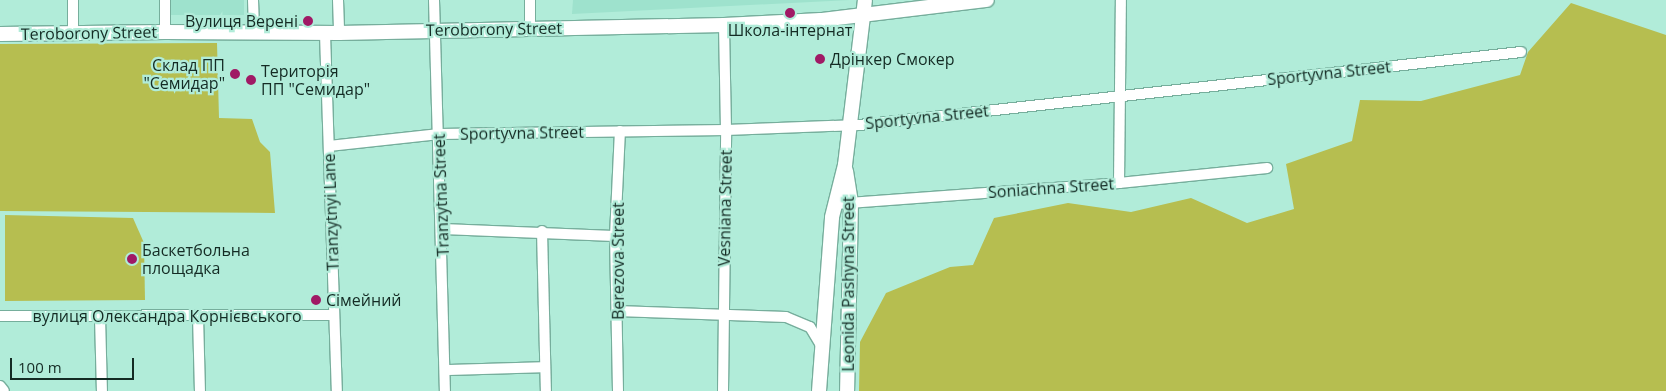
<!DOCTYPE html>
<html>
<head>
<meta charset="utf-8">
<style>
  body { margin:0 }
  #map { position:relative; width:1666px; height:391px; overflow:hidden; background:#b1ecd9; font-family:"Open Sans",sans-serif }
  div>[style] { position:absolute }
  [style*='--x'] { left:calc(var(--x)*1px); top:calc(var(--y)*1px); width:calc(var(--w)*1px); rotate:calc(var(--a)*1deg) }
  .built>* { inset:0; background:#9ee2cd; transform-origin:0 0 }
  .green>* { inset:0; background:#b6be50 }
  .roads { filter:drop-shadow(1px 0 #76ae9c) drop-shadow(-1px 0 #76ae9c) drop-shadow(0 1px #76ae9c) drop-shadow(0 -1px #76ae9c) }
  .minor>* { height:10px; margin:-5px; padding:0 5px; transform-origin:5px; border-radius:5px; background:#fff }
  .secondary>* { height:14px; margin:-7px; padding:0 7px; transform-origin:7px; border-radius:7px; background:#fff }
  .dots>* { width:14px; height:14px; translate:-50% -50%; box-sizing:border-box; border:2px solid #b1ecd9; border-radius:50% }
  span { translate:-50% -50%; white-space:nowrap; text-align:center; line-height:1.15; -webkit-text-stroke:4.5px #b1ecd9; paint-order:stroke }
  .poi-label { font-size:16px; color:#142b24 }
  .right { translate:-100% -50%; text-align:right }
  .left { translate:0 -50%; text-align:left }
  .street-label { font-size:16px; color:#142b24 }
  .scale { position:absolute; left:10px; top:358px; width:124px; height:22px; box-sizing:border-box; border:2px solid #142b24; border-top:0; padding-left:6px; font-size:15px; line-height:18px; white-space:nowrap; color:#142b24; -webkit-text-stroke:4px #b1ecd9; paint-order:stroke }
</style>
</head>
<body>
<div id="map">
  <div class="built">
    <div style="left:170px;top:0;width:74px;height:15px"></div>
    <div style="clip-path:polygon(573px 0,850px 0,572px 14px)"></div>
  </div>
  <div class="green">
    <div style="clip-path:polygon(1571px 3px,1666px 35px,1666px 391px,859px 391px,860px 342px,886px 293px,950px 267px,973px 265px,994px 218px,1068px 203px,1131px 212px,1191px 198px,1247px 223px,1294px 209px,1286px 164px,1352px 141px,1360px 100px,1421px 101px,1520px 75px,1528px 52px)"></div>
    <div style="clip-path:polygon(217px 43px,219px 118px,252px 119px,260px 142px,270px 152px,275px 213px,0 211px,0 44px)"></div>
    <div style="clip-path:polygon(5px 215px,133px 218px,144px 243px,145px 300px,5px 301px)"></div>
  </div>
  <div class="roads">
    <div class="minor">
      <div style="--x:253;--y:0;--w:33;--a:88"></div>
      <div style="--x:338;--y:0;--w:33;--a:88"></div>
      <div style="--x:434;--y:0;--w:391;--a:88.4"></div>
      <div style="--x:530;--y:0;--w:28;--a:90"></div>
      <div style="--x:165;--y:32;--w:32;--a:-90"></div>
      <div style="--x:73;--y:33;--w:33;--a:-90"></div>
      <div style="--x:325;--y:34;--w:357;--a:88.1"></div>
      <div style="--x:329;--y:146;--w:111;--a:-6.2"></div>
      <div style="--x:439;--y:134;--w:287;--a:-0.8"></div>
      <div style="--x:726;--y:130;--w:133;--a:-2.2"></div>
      <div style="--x:859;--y:125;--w:666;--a:-6.29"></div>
      <div style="--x:1119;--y:183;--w:183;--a:-89.4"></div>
      <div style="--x:835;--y:204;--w:285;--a:-4.2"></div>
      <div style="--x:1119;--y:183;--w:149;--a:-5.8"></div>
      <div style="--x:442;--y:229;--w:173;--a:2.3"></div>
      <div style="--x:542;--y:231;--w:160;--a:88.6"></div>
      <div style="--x:617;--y:311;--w:169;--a:2"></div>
      <div style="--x:786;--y:317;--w:26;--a:23"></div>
      <div style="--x:810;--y:327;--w:21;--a:59"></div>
      <div style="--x:0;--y:316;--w:334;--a:-0.2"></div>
      <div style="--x:198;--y:316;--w:75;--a:88.5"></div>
      <div style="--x:100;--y:317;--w:74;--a:88.5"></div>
      <div style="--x:445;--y:370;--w:100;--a:-1.7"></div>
      <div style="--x:0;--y:386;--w:6;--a:51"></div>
      <div style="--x:618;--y:391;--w:155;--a:-91.1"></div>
      <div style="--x:615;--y:236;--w:105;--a:-87.3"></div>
      <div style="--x:723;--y:391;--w:261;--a:-89.3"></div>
      <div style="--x:726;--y:130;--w:105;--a:-91.1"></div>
    </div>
    <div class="secondary">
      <div style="--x:0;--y:34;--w:165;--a:-0.7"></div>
      <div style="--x:165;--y:32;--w:174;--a:0.3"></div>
      <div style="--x:339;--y:33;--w:385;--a:-1.2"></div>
      <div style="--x:724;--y:25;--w:97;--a:-3"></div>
      <div style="--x:821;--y:20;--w:167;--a:-6.9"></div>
      <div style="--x:846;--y:171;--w:32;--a:81"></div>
      <div style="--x:851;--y:203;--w:188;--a:91.2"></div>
      <div style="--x:819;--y:391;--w:174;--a:-85.7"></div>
      <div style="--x:832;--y:217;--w:54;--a:-76"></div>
      <div style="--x:845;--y:165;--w:166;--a:-83.1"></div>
    </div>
  </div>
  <div class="dots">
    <div style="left:790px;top:13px;background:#a01965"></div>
    <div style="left:308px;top:21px;background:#a01965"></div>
    <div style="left:820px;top:59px;background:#a01965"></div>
    <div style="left:235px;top:74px;background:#a01965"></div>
    <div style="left:251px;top:80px;background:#a01965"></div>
    <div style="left:132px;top:259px;background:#a01965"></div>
    <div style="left:316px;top:300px;background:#a01965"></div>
  </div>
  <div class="poi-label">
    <span class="right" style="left:298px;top:21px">Вулиця Верені</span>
    <span style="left:790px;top:30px">Школа-інтернат</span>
    <span class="left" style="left:830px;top:59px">Дрінкер Смокер</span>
    <span class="right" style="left:225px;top:74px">Склад ПП<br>"Семидар"</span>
    <span class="left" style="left:261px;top:80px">Територія<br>ПП "Семидар"</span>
    <span class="left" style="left:142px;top:259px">Баскетбольна<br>площадка</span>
    <span class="left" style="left:326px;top:300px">Сімейний</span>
  </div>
  <div class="street-label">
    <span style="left:494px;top:29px;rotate:-1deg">Teroborony Street</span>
    <span style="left:89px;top:33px;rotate:-1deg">Teroborony Street</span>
    <span style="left:1329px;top:73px;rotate:-6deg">Sportyvna Street</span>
    <span style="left:927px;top:117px;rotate:-6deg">Sportyvna Street</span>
    <span style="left:522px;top:133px;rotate:-1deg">Sportyvna Street</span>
    <span style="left:1051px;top:188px;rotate:-4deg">Soniachna Street</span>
    <span style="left:441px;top:195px;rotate:-92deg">Tranzytna Street</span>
    <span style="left:725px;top:208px;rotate:-89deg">Vesniana Street</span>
    <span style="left:331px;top:212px;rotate:-92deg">Tranzytnyi Lane</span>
    <span style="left:618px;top:261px;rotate:-90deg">Berezova Street</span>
    <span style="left:848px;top:284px;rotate:-90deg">Leonida Pashyna Street</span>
    <span style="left:167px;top:316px">вулиця Олександра Корнієвського</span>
  </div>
  <div class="scale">100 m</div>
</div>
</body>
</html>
